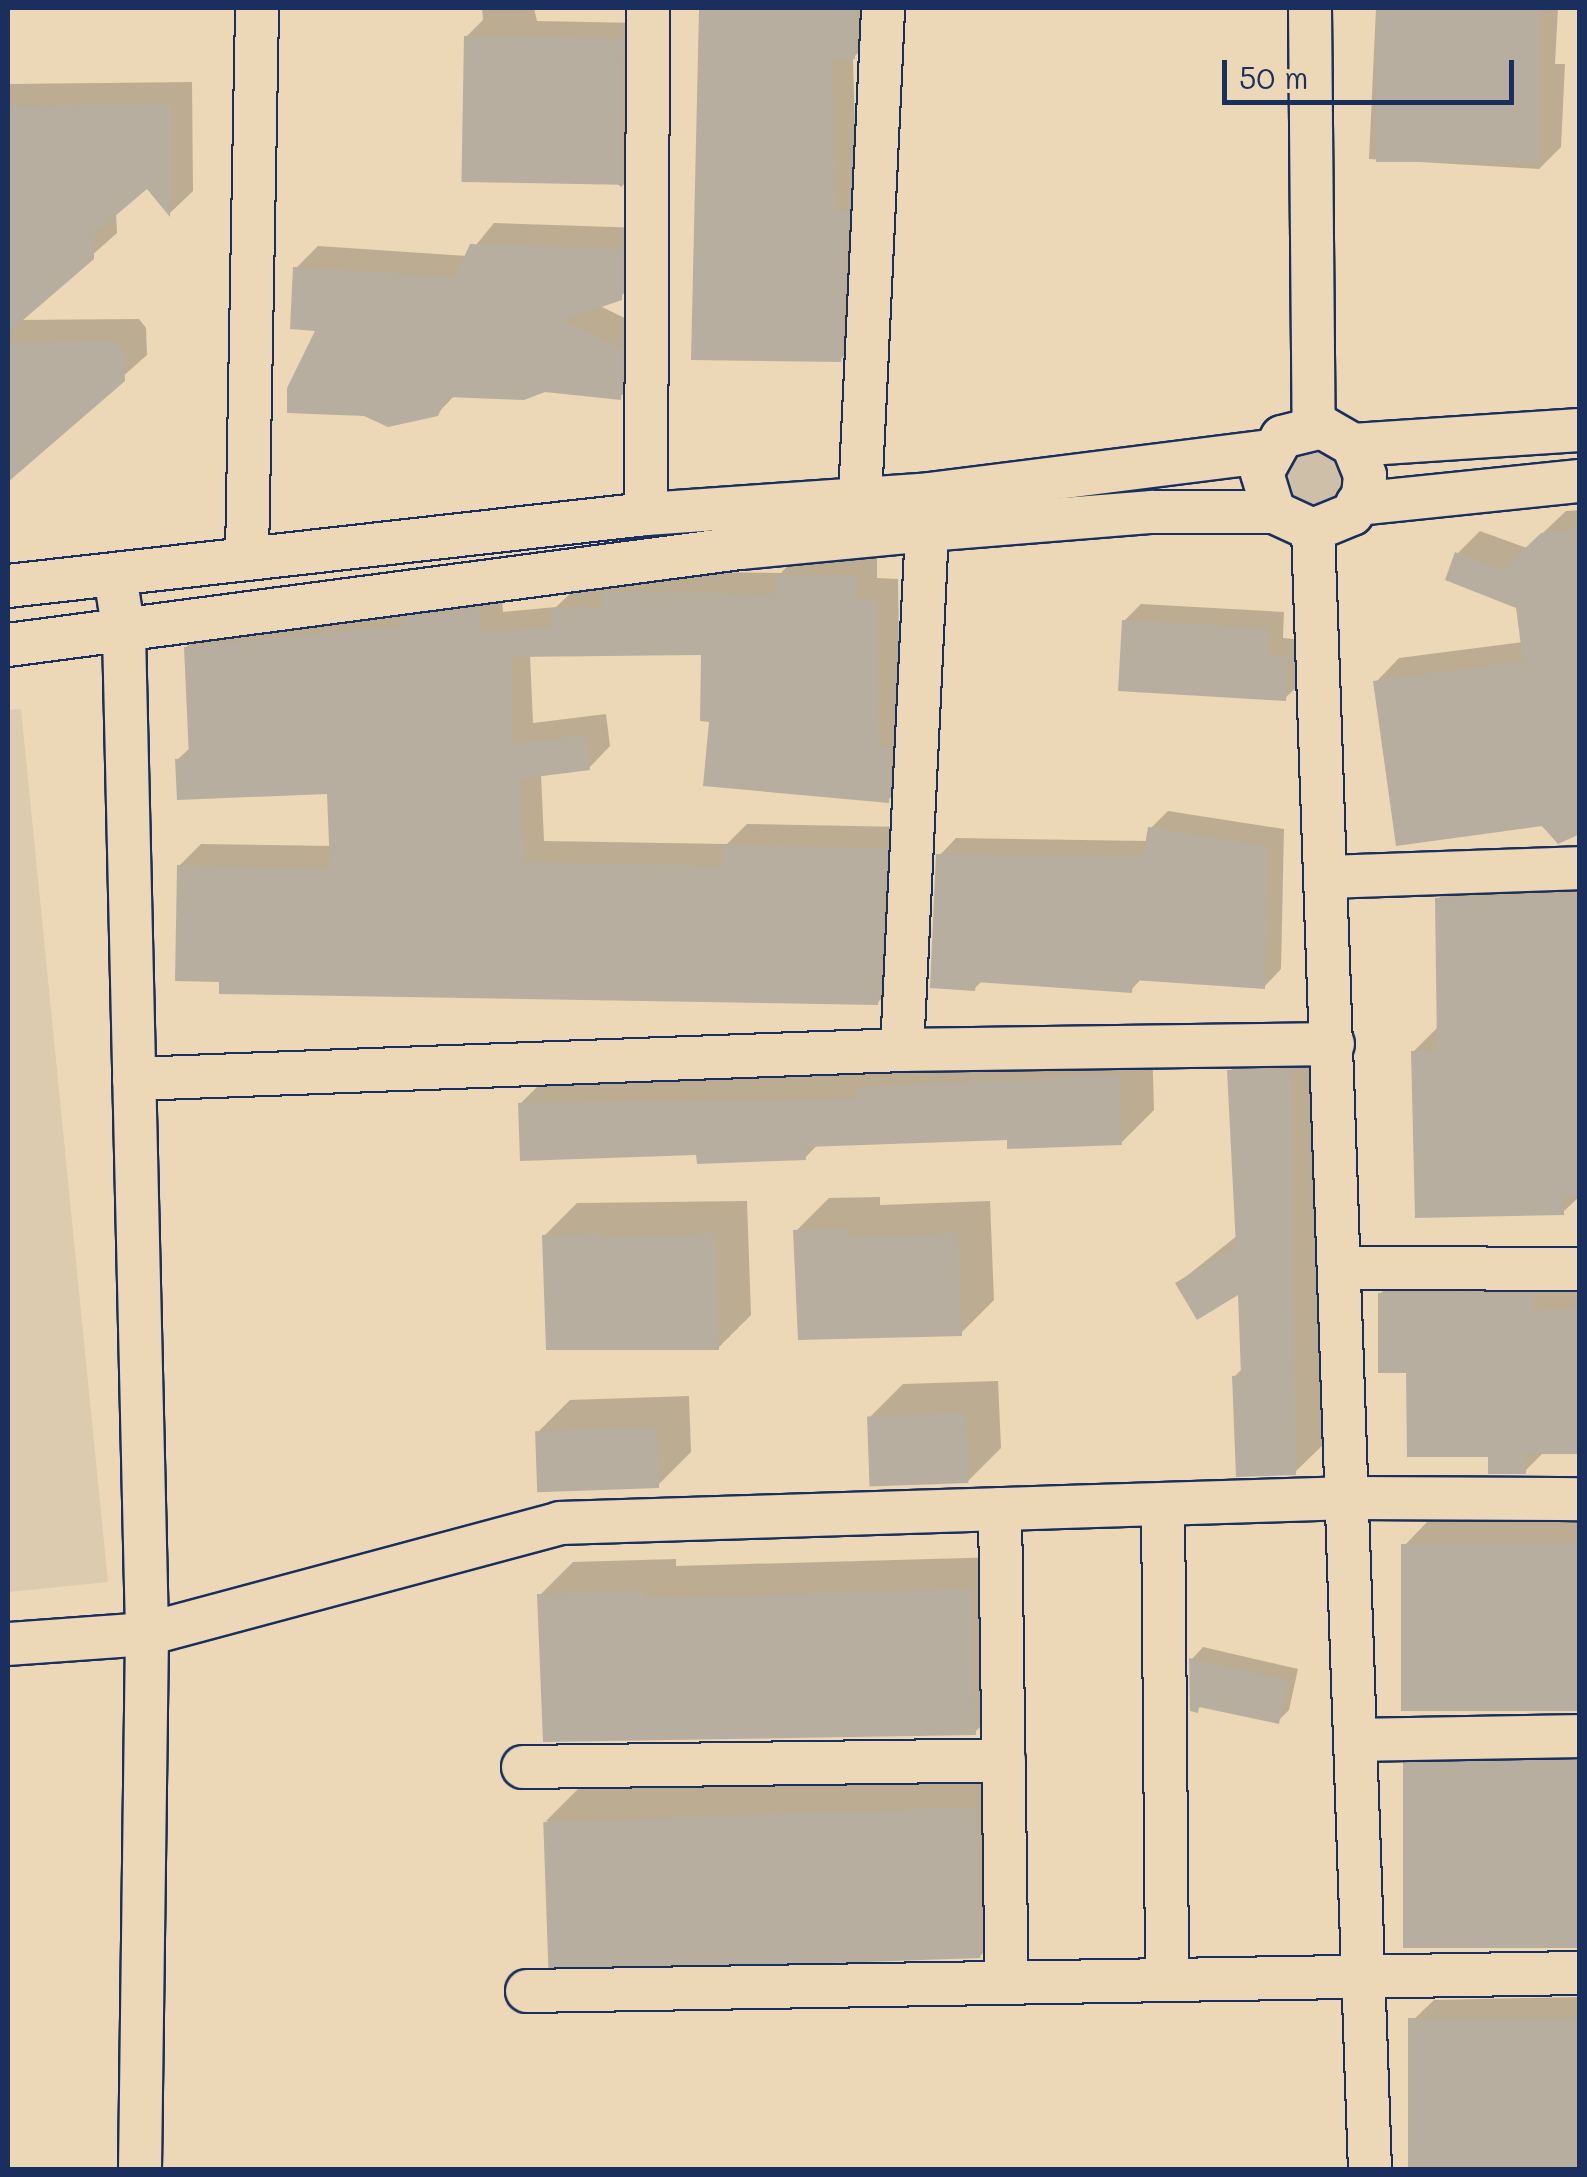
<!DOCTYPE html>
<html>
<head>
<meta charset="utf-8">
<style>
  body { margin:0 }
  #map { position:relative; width:1587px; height:2177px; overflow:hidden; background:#ecd8b6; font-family:Mali,sans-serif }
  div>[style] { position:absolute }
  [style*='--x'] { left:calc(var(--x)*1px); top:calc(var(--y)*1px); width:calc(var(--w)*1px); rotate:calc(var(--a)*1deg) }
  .built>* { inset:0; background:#dccbaf }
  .green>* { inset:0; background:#cebfa9 }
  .shadow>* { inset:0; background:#0003 }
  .building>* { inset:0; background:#b8aea0; transform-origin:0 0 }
  .roads { filter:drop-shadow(2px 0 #1b2f5e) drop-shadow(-2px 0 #1b2f5e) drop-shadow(0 2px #1b2f5e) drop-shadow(0 -2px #1b2f5e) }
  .street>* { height:42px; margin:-21px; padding:0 21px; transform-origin:21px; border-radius:21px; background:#ecd8b6 }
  span { translate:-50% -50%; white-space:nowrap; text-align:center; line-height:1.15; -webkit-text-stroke:10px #ecd8b6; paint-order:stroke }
  .frame { position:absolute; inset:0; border:10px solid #1b2f5e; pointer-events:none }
  .scale { position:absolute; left:1222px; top:60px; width:292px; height:45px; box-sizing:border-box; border:5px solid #1b2f5e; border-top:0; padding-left:12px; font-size:30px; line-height:35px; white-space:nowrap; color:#1b2f5e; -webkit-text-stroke:8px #ecd8b6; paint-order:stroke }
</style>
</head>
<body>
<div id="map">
  <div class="built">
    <div style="clip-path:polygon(21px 709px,108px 1582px,8px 1592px,8px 710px)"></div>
  </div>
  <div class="green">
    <div style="clip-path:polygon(1334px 443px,1353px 492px,1296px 516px,1277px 459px)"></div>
  </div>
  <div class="shadow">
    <div style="clip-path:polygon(482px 8px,534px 8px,537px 21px,639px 23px,639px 170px,621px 187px,466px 37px,483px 20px)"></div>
    <div style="clip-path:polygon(705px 8px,875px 8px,875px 36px,853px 58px,861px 339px,840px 360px)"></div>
    <div style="clip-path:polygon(1376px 8px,1558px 8px,1555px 64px,1565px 64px,1561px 147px,1539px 169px,1369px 159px)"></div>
    <div style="clip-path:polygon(192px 82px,193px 191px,170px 213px,147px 185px,116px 212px,117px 233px,19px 320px,139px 319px,146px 328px,147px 355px,16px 471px,8px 471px,8px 84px)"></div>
    <div style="clip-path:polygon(494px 223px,643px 228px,643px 275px,620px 297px,598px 305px,643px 327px,642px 375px,620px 397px,545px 389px,455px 395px,437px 414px,319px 329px,296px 268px,318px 246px,467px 256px)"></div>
    <div style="clip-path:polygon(1580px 510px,1580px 830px,1559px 841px,1376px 682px,1399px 658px,1523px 642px,1519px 607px,1457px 554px,1480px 531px,1527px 548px,1566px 511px)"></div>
    <div style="clip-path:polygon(799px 554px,877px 555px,877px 578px,898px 579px,900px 727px,910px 778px,888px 800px,712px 719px,704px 652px,530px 655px,533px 723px,606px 714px,610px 746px,589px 768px,541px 774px,544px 841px,727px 844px,747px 824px,907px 827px,899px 981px,877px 1003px,222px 979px,179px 866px,201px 844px,332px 846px,330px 791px,177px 760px,191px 747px,186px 648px,208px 626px,501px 587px,503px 612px,556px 607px,576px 588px,610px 587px,626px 571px,781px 573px)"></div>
    <div style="clip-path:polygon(1141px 604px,1284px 612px,1283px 638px,1304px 640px,1302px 682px,1285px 698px,1124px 621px)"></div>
    <div style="clip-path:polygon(1168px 811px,1284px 829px,1281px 969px,1264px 987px,1142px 978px,1131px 990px,983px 980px,974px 989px,939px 856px,956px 838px,1148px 841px,1151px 828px)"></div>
    <div style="clip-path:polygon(1580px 875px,1580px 1196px,1563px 1212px,1413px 1052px,1437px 1028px,1438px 899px,1461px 876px)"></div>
    <div style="clip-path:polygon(1320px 1039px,1327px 1441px,1295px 1472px,1234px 1377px,1243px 1368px,1240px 1291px,1178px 1283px,1238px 1235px,1230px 1071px,1261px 1040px)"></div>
    <div style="clip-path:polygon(1152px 1042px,1154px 1110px,1121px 1143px,1010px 1138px,818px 1144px,805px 1158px,699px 1153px,520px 1104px,553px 1071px)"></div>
    <div style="clip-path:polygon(880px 1197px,880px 1205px,990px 1201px,994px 1300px,961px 1333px,796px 1231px,829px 1198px)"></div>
    <div style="clip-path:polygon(747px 1201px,751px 1315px,718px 1348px,544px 1236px,577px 1203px)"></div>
    <div style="clip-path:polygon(1404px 1271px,1580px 1287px,1580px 1452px,1544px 1452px,1525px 1471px,1490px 1454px,1408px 1370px,1380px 1294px)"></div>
    <div style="clip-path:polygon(998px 1381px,1001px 1448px,968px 1481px,870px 1417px,903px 1384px)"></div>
    <div style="clip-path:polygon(689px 1396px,691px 1452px,658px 1485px,537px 1433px,570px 1400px)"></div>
    <div style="clip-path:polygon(1427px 1522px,1580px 1522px,1580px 1709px,1404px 1546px)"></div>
    <div style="clip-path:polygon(1002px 1557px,1008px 1700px,974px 1733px,540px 1595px,573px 1562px,676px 1559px,676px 1566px)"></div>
    <div style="clip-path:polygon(1203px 1647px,1298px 1669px,1289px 1710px,1278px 1721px,1202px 1705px,1197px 1710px,1192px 1659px)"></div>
    <div style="clip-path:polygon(1580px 1739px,1580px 1946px,1406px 1765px,1429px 1742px)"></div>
    <div style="clip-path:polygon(1007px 1775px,1013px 1923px,980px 1956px,546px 1821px,579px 1788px)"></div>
    <div style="clip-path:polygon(1580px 1997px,1580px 2170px,1410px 2023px,1434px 2000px)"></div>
  </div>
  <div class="building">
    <div style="left:1376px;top:8px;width:163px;height:154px"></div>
    <div style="clip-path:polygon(699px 10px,855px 10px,855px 59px,833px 59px,834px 210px,848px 210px,841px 362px,691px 360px)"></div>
    <div style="left:464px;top:36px;width:159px;height:146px;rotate:1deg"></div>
    <div style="clip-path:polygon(170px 104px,170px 217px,147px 189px,94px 234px,94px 259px,8px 333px,8px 106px)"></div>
    <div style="clip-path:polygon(470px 244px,622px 249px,622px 300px,563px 320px,622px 349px,621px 400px,545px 392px,524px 400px,447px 397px,438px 416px,388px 427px,364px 416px,287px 413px,287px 388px,315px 331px,290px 329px,293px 267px,455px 277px)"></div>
    <div style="clip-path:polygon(115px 341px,124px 352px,125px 381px,8px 482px,8px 343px)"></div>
    <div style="clip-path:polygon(1579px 528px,1580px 834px,1558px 844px,1542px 826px,1396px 846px,1373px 681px,1523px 661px,1516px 608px,1445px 580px,1455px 552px,1502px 570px,1541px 533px)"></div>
    <div style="clip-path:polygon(775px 575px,856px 576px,856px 599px,877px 600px,879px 748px,891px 749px,889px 803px,703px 786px,709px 722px,700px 721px,701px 655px,512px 657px,512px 744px,585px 735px,590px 770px,519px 779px,523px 862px,723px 866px,723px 845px,887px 848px,878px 1005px,219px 994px,219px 982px,175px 981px,177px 865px,330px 868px,327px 794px,177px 800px,175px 759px,189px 758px,184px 647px,405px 625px,404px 618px,480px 608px,482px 633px,552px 627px,551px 609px,602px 608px,602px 592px,775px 594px)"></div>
    <div style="clip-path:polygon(1122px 620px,1268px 628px,1267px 654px,1288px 656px,1286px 701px,1118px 691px)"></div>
    <div style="clip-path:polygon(1148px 827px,1267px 846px,1265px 989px,1133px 980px,1132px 993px,976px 982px,975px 991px,930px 988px,936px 854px,1143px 857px)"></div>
    <div style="clip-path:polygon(1580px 894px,1580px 1195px,1564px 1196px,1564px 1215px,1415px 1218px,1411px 1051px,1437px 1050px,1435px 898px)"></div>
    <div style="clip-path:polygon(1227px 1070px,1290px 1070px,1296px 1475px,1236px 1477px,1232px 1376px,1241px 1375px,1238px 1295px,1197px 1320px,1175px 1283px,1236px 1247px)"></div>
    <div style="clip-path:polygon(1120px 1074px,1122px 1145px,1007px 1149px,1007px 1140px,805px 1147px,806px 1160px,697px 1164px,696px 1155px,520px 1161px,518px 1103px,858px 1098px,857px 1087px)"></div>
    <div style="clip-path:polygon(847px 1228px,848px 1237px,958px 1233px,962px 1336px,798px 1340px,793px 1230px)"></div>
    <div style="clip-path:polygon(604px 1233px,604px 1238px,714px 1233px,719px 1350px,546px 1350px,542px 1235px)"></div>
    <div style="clip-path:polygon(1378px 1293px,1532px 1294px,1532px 1310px,1580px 1309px,1580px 1454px,1526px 1454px,1526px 1474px,1488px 1474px,1488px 1457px,1407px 1457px,1406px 1373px,1378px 1373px)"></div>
    <div style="left:966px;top:1413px;width:70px;height:99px;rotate:88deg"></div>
    <div style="left:657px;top:1427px;width:61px;height:122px;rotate:88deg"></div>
    <div style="left:1580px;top:1544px;width:167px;height:179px;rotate:90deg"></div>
    <div style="clip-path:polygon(970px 1589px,976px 1735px,543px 1742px,537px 1594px,643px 1591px,644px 1598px)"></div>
    <div style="clip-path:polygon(1189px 1658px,1288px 1680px,1279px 1724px,1199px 1707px,1198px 1713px,1190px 1711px)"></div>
    <div style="left:1580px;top:1761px;width:187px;height:177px;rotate:90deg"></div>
    <div style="left:975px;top:1807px;width:151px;height:432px;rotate:88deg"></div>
    <div style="left:1580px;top:2018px;width:152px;height:172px;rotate:90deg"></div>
  </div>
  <div class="roads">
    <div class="street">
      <div style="--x:1310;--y:8;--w:419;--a:89.5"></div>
      <div style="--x:1353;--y:445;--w:227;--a:-3.8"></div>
      <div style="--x:860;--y:498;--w:491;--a:-87.3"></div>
      <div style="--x:1357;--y:504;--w:224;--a:-5.9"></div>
      <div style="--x:646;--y:514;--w:506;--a:-89.77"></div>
      <div style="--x:1313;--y:530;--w:1641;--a:88.01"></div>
      <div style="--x:247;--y:556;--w:548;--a:-88.95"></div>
      <div style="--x:115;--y:575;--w:59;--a:81.2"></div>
      <div style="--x:124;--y:633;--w:1001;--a:88.68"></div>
      <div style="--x:147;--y:1634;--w:536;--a:90.75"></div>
      <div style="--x:8;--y:586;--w:642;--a:-6.44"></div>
      <div style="--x:646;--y:514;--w:285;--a:-4"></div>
      <div style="--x:930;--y:494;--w:343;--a:-7.2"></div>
      <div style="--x:8;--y:645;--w:738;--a:-7.55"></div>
      <div style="--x:740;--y:548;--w:188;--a:-5.5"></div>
      <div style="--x:927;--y:530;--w:226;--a:-4.6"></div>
      <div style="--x:1152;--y:512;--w:122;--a:0"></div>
      <div style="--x:1274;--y:512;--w:43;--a:24.8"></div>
      <div style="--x:1313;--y:530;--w:42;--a:-22.3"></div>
      <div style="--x:1352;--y:514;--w:22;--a:-60"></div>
      <div style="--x:1363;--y:495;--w:20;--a:-84"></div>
      <div style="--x:1365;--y:475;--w:32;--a:-112"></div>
      <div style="--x:1353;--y:445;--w:36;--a:-150"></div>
      <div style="--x:1322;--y:427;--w:41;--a:166"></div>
      <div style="--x:1282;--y:437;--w:41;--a:119.1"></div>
      <div style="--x:1262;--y:473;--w:41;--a:72.9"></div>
      <div style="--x:1327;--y:877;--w:253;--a:-2"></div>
      <div style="--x:902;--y:1050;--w:521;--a:-87.25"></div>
      <div style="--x:134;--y:1079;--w:769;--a:-2.16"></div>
      <div style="--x:902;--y:1050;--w:431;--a:-0.8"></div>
      <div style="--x:1342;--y:1268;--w:238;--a:0.2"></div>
      <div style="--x:1163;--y:1504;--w:476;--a:89.5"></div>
      <div style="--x:1000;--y:1509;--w:473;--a:89.2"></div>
      <div style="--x:8;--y:1644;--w:139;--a:-4.1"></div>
      <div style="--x:147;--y:1634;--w:428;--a:-15"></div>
      <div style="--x:560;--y:1523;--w:791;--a:-1.81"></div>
      <div style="--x:1351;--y:1498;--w:229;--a:0.3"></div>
      <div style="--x:1358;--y:1740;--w:222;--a:-1"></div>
      <div style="--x:523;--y:1767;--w:481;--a:-0.8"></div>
      <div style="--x:527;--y:1991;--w:1053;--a:-0.98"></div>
    </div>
  </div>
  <div class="frame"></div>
  <div class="scale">50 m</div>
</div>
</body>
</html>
